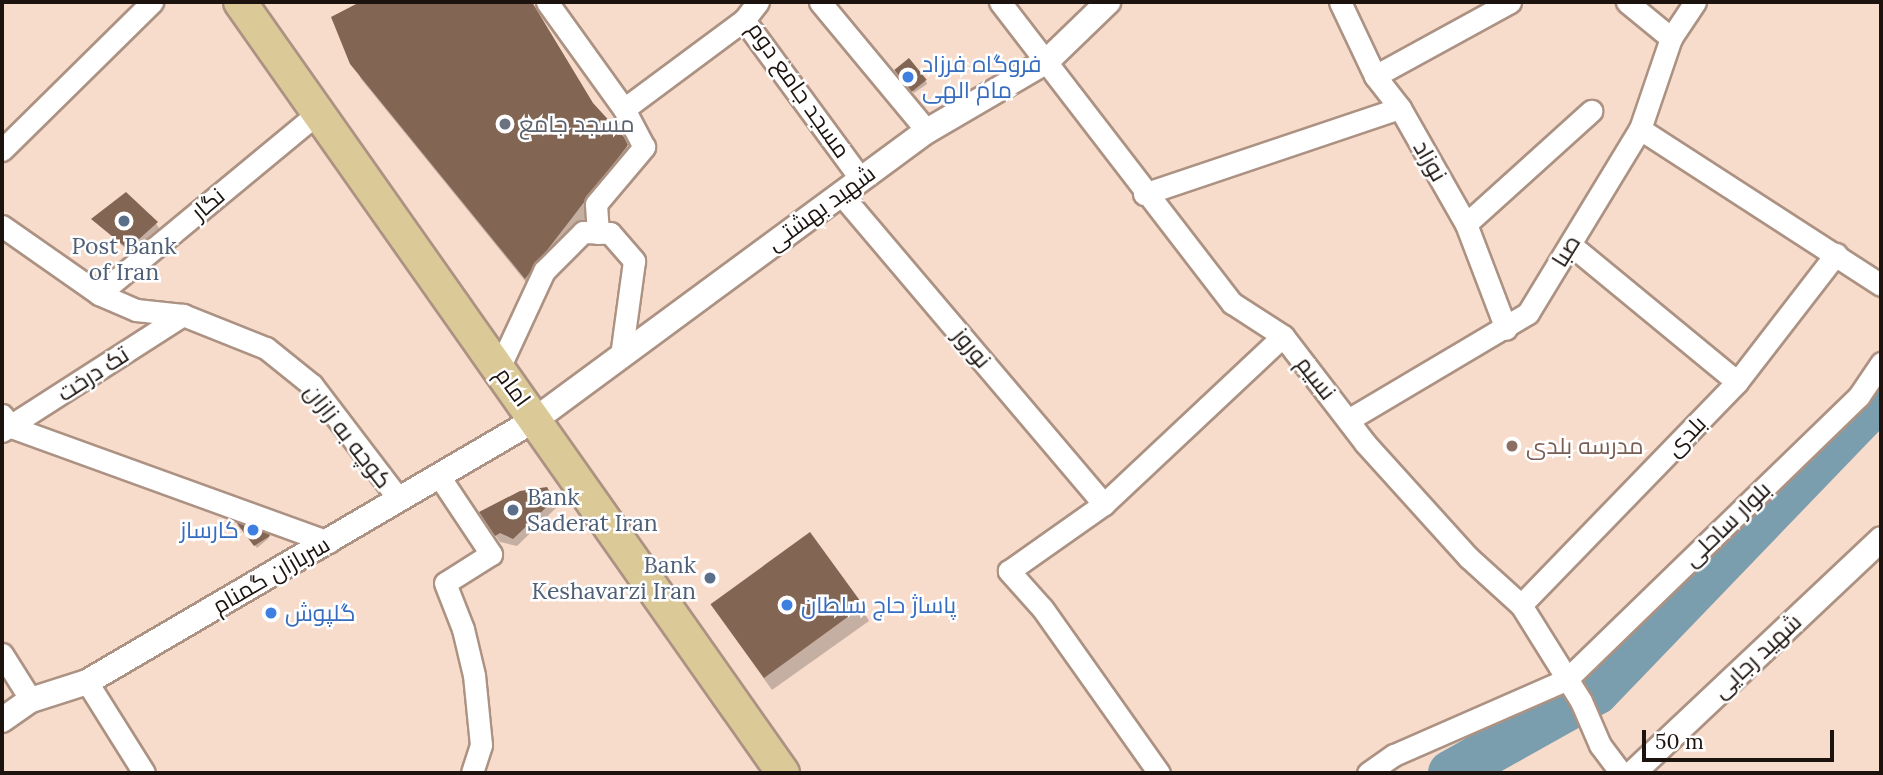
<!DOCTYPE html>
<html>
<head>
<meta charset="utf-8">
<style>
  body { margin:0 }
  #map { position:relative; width:1883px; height:775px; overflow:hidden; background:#f7dbcb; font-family:Lora,Cairo,serif }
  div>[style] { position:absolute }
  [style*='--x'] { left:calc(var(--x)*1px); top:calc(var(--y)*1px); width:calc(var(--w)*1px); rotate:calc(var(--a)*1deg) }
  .shadow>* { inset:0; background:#0003 }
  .river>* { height:46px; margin:-23px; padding:0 23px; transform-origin:23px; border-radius:23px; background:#7b9eaf }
  .building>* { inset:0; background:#836554; transform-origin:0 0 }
  .roads { filter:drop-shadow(2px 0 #ac9283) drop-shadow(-2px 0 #ac9283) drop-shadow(0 2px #ac9283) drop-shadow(0 -2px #ac9283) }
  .minor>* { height:21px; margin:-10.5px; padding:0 10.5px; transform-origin:10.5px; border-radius:10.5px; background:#fff }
  .tertiary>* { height:24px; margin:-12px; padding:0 12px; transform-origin:12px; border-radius:12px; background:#fff }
  .primary>* { height:32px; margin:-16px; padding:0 16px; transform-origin:16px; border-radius:16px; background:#dbca98 }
  .dots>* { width:19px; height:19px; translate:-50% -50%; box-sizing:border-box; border:4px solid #fff; border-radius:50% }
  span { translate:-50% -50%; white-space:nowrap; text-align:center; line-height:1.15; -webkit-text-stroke:5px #fff; paint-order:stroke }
  .shop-label { font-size:23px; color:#366cbe }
  .left { translate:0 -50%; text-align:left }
  .right { translate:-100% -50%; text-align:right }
  .street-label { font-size:23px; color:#1c130e }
  .worship-label { font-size:23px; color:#5b616d }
  .service-label { font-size:23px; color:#4e5e75 }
  .education-label { font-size:23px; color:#785e54 }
  .frame { position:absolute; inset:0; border:4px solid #1c130e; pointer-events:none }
  .scale { position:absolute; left:1642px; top:730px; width:192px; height:32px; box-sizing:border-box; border:4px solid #1c130e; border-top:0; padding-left:9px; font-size:21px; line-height:24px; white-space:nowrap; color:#1c130e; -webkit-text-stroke:5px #fff; paint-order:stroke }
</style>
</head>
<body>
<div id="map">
  <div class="shadow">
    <div style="clip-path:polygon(363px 2px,530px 2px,592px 104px,627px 146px,635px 161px,534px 292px,361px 79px,333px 18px)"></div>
    <div style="clip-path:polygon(898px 74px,926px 81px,927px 84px,914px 93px)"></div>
    <div style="clip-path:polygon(93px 220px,156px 223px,160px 230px,133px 255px)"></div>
    <div style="clip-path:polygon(546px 489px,556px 508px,517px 546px,500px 542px,485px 520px)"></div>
    <div style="clip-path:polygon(237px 525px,268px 536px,269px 538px,257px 548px)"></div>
    <div style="clip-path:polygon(861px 607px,869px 621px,772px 690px,721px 618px)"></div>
  </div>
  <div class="river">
    <div style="--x:1451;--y:773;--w:166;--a:-29.2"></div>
    <div style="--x:1596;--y:692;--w:411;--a:-46.1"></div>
  </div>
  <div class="building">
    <div style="clip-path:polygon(360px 2px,532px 2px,593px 103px,624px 137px,628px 145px,525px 279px,350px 64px,331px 17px)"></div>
    <div style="left:909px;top:58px;width:28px;height:19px;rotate:51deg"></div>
    <div style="clip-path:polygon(126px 192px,158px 222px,128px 249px,91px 219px)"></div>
    <div style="clip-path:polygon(547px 487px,554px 500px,513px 539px,500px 533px,495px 536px,479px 512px,520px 491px)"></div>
    <div style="clip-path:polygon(236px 522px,269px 534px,270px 536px,254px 546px)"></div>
    <div style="left:810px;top:532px;width:91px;height:123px;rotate:54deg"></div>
  </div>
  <div class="roads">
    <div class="minor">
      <div style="--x:547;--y:2;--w:132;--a:54.3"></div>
      <div style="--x:624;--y:109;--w:149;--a:-36.6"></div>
      <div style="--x:758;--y:2;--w:23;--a:128"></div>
      <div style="--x:744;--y:20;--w:197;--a:53.7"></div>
      <div style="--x:820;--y:2;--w:168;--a:50.3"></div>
      <div style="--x:1000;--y:2;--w:380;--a:52.4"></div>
      <div style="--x:1232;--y:303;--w:61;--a:32.9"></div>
      <div style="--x:1283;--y:336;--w:135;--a:52.5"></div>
      <div style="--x:1365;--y:443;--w:154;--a:47.9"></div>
      <div style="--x:1468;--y:557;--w:72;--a:42.2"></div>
      <div style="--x:1521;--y:605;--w:113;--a:58"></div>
      <div style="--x:1581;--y:701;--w:48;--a:66.6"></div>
      <div style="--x:1600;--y:745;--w:35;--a:53"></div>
      <div style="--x:1340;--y:2;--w:82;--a:64.7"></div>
      <div style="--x:1375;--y:76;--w:41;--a:52"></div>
      <div style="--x:1400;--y:108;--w:133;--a:60.4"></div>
      <div style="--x:1466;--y:224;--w:112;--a:69.1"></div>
      <div style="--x:1627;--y:2;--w:57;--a:39.3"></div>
      <div style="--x:1375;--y:76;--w:154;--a:-28.7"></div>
      <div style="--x:1640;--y:129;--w:287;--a:32.9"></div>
      <div style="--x:2;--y:150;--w:211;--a:-44.6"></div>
      <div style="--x:840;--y:193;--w:408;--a:49.7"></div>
      <div style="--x:1144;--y:194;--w:270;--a:-18.6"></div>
      <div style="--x:1466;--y:224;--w:169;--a:-42.1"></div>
      <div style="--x:2;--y:226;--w:118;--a:35"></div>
      <div style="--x:99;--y:294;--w:40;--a:23.4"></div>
      <div style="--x:136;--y:310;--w:47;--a:6.1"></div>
      <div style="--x:183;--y:315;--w:89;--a:21.7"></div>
      <div style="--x:266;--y:348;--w:59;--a:38.8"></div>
      <div style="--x:312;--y:385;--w:143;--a:52.7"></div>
      <div style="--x:598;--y:233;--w:29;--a:-94"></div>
      <div style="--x:596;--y:204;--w:75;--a:-49.9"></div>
      <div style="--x:644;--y:147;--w:43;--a:-117.8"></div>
      <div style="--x:1571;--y:245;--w:215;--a:39.5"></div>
      <div style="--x:99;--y:294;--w:284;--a:-39.6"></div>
      <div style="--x:499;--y:368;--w:107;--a:-65.1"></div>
      <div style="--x:544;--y:271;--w:55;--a:-45"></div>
      <div style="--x:583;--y:232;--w:27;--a:2"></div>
      <div style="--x:610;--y:233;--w:37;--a:49"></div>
      <div style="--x:634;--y:261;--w:96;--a:97.8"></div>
      <div style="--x:2;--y:415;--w:15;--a:53"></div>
      <div style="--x:11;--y:427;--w:338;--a:19.9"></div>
      <div style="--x:1348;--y:420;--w:209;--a:-30.7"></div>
      <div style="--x:1528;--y:313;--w:215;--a:-58.7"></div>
      <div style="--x:1640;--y:129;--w:96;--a:-71.2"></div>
      <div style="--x:1671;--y:38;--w:43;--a:-56.3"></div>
      <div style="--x:2;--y:431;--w:215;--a:-32.7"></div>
      <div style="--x:439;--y:476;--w:94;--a:56.3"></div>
      <div style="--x:491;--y:554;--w:54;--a:147.8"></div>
      <div style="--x:445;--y:583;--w:49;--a:68.6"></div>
      <div style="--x:463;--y:629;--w:47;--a:76.6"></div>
      <div style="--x:474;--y:675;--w:70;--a:84.3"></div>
      <div style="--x:481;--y:745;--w:29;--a:108"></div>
      <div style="--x:1521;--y:605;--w:310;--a:-45.9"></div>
      <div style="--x:1737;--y:382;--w:162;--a:-52.3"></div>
      <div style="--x:2;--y:654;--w:54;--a:57.8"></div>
      <div style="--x:87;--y:682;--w:107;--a:57.9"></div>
      <div style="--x:1159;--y:773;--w:202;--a:-125.3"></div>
      <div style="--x:1042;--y:608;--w:50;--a:-131.7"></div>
      <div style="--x:1009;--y:571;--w:116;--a:-35.2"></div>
      <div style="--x:1104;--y:504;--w:245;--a:-43.2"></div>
      <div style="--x:1368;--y:773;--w:32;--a:-35"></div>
      <div style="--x:1394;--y:755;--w:188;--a:-23.6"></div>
      <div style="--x:1566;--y:680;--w:408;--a:-44.1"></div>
      <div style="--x:1859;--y:396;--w:40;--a:-56"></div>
    </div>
    <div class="tertiary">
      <div style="--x:2;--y:720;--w:35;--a:-35"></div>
      <div style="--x:31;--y:700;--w:59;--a:-17.8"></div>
      <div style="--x:87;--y:682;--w:520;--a:-30.36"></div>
      <div style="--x:536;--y:419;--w:486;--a:-36.4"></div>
      <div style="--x:927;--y:131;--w:139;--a:-30.3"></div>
      <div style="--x:1047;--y:61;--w:85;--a:-44"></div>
      <div style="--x:1633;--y:773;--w:341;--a:-43.3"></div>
    </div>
    <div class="primary">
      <div style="--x:240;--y:2;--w:943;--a:54.84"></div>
    </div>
  </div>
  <div class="dots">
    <div style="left:908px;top:77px;background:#3f7fe0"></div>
    <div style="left:505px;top:124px;background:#6b7280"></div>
    <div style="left:124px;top:221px;background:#5c6f8a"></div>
    <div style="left:1512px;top:446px;background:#8d6e63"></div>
    <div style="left:513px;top:510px;background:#5c6f8a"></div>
    <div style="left:253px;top:530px;background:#3f7fe0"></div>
    <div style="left:710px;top:578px;background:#5c6f8a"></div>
    <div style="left:787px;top:605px;background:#3f7fe0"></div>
    <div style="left:271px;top:613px;background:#3f7fe0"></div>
  </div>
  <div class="shop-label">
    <span class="left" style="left:922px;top:77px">فروگاه فرزاد<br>مام الهی</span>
    <span class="right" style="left:239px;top:530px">کارساز</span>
    <span class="left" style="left:801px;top:605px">پاساژ حاج سلطان</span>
    <span class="left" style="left:285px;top:613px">گلپوش</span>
  </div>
  <div class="street-label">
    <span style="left:799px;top:90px;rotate:55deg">مسجد جامع دوم</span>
    <span style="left:1430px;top:161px;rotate:60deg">نوزاد</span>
    <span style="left:208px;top:204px;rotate:-40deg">نگار</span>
    <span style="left:821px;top:208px;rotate:-36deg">شهید بهشتی</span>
    <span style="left:1566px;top:251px;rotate:-58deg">صبا</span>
    <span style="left:972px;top:348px;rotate:50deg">نوروز</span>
    <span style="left:93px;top:374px;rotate:-33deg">تک درخت</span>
    <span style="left:1316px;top:378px;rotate:52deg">نسیم</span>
    <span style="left:513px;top:387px;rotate:54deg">امام</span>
    <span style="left:348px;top:436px;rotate:52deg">کوچه به زازان</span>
    <span style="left:1686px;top:436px;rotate:-46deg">بلدی</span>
    <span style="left:1727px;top:524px;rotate:-44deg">بلوار ساحلی</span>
    <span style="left:271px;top:575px;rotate:-30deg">سربازان گمنام</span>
    <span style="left:1757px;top:656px;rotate:-43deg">شهید رجایی</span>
  </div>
  <div class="worship-label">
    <span class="left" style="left:519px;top:124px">مسجد جامع</span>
  </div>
  <div class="service-label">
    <span style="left:124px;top:259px">Post Bank<br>of Iran</span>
    <span class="left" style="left:527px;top:510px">Bank<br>Saderat Iran</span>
    <span class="right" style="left:696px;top:578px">Bank<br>Keshavarzi Iran</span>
  </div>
  <div class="education-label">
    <span class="left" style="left:1526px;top:446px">مدرسه بلدی</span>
  </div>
  <div class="frame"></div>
  <div class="scale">50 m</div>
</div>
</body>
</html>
